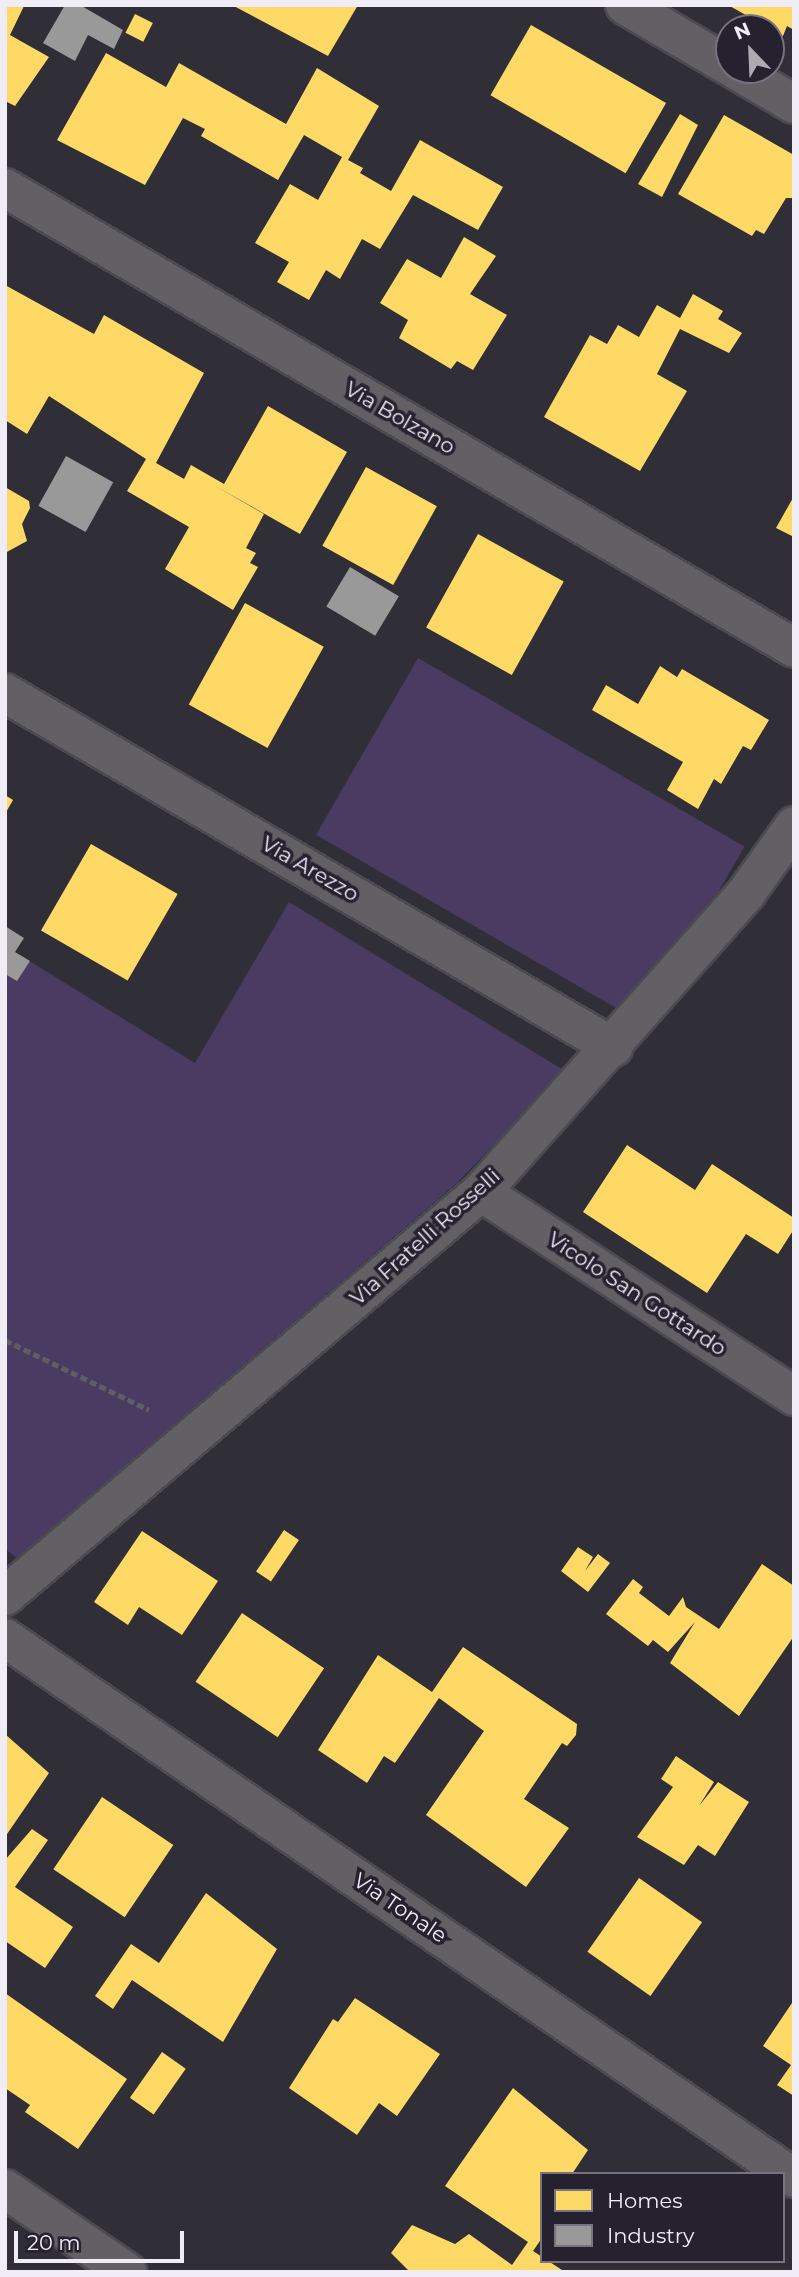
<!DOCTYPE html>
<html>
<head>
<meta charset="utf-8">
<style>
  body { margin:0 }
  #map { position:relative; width:799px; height:2277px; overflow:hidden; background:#302e36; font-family:Montserrat,sans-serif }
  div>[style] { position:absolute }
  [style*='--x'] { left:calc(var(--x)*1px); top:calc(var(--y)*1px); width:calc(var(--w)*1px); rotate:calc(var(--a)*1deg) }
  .green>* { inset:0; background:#493b61; transform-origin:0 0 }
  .homes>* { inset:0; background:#ffd966; transform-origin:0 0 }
  .industry>* { inset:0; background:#999; transform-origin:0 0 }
  .path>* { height:4.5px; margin-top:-2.25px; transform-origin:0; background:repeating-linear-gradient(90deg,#605e65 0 7px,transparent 0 10.5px) }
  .roads { filter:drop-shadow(2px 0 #4c4a51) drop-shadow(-2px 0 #4c4a51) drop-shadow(0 2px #4c4a51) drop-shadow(0 -2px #4c4a51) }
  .minor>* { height:38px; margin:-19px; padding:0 19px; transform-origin:19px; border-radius:19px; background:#625f65 }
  span { translate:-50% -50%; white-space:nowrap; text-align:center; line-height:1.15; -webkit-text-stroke:7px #26212f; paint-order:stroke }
  .street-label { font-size:21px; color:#f0edf7 }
  .frame { position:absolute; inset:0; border:7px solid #f0edf7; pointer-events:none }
  .legend { position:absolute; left:540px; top:2172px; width:245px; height:91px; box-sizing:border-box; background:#26212f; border:2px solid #77737f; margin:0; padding:9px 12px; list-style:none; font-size:21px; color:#f0edf7 }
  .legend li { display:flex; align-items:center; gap:14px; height:35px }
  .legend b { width:35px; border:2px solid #77737f }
  .north { position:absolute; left:715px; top:14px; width:70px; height:70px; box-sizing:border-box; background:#26212f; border:2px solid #77737f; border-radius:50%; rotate:337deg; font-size:19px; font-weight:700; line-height:28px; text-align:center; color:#f0edf7 }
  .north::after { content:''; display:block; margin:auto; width:24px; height:32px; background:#adaab3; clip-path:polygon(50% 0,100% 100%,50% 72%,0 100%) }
  .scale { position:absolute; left:14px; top:2231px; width:170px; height:32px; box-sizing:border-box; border:4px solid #f0edf7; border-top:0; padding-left:9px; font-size:21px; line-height:24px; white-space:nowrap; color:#f0edf7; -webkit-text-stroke:5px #26212f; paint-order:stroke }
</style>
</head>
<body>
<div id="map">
  <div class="green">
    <div style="left:418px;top:658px;width:377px;height:204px;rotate:30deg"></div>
    <div style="clip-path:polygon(289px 902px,565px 1071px,456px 1184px,17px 1558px,5px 1549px,5px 946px,195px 1063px)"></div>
  </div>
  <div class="homes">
    <div style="clip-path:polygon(5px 5px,24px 6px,10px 35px,49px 57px,15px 106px,5px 101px)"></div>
    <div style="clip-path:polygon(232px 5px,358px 5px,328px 56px)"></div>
    <div style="clip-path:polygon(728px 5px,794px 5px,794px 30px,787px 26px,783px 36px)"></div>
    <div style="left:135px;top:14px;width:20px;height:21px;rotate:27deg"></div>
    <div style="left:531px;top:25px;width:156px;height:81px;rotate:30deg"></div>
    <div style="clip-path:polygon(106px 53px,166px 87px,179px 63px,286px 124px,317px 68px,379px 106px,348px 160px,363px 168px,360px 173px,391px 191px,420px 140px,503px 187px,478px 230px,413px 195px,380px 249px,362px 239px,340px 279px,326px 270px,309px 300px,277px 282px,289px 262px,255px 243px,290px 184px,318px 200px,342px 157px,304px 135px,278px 180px,201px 136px,205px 129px,183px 118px,145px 185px,57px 140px)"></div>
    <div style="clip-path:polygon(680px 114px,698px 125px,662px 197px,638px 184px)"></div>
    <div style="clip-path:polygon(724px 115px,794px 155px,794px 198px,786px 198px,764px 234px,756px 230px,752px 236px,678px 194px)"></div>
    <div style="clip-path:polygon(464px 237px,496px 256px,470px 294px,507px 315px,473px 370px,457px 361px,451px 369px,399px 338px,408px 320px,380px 303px,407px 259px,441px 278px)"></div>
    <div style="clip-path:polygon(5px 285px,94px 334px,104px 315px,204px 373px,156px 463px,184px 479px,191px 465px,224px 484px,268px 406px,347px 452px,300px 534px,212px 484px,264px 514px,246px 548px,256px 553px,250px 563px,258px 567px,233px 610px,165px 569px,189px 527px,127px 491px,146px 459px,49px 396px,27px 434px,5px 420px)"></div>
    <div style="clip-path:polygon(693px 294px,723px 311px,718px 319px,742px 333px,729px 353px,680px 329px,657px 374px,687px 391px,640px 471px,544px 417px,590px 335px,607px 344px,618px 325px,639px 337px,657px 305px,680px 318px)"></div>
    <div style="left:366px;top:467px;width:81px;height:90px;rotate:29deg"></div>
    <div style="clip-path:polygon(5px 487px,29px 501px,30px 508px,22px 524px,27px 541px,5px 553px)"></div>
    <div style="clip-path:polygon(794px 496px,794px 537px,776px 528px)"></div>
    <div style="left:478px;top:534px;width:98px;height:107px;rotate:29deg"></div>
    <div style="left:245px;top:603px;width:90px;height:116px;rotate:29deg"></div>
    <div style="clip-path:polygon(660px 666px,677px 677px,682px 669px,769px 720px,751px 750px,743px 746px,721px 784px,714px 779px,698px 809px,667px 790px,683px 762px,592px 710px,606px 685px,638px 704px)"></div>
    <div style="clip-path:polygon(5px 795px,13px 800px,5px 814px)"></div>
    <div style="left:91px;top:844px;width:100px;height:100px;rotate:30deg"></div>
    <div style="clip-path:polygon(627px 1145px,695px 1190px,712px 1164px,794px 1218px,794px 1229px,778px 1254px,746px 1234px,707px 1293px,583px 1212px)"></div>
    <div style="left:284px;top:1530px;width:18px;height:50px;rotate:34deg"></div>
    <div style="clip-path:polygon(142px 1531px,218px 1581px,182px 1635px,139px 1607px,128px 1625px,94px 1602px)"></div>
    <div style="clip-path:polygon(578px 1547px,593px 1557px,585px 1571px,598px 1554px,610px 1563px,588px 1592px,561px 1571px)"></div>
    <div style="clip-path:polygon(762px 1564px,794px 1586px,794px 1636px,739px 1716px,670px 1663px,695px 1622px,668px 1652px,653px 1640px,648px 1646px,606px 1614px,633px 1579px,643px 1587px,639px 1593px,669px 1616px,683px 1597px,686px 1607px,719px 1629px)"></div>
    <div style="left:242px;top:1613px;width:99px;height:83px;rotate:34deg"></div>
    <div style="clip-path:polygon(463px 1647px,577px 1724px,576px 1735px,567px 1746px,562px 1743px,524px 1799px,569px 1828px,526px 1887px,426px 1815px,484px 1731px,439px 1698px,395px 1763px,384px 1756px,367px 1783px,318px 1750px,378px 1655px,432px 1692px)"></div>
    <div style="clip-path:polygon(5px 1734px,49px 1773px,5px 1837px)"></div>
    <div style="clip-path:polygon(676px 1756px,714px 1782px,699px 1806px,718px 1782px,749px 1802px,715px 1856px,698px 1845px,684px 1865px,637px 1837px,673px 1787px,661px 1779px)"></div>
    <div style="left:102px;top:1797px;width:86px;height:87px;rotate:34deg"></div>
    <div style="clip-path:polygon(32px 1829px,48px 1840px,15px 1887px,73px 1927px,45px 1968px,5px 1941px,5px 1860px)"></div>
    <div style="left:639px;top:1878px;width:77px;height:90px;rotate:35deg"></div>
    <div style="clip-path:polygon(206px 1893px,277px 1949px,223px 2042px,132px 1980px,113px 2009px,95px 1996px,131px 1944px,159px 1963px)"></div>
    <div style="clip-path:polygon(5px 1993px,127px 2079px,78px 2149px,25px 2112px,30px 2105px,5px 2088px)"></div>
    <div style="clip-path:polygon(355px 1998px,440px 2054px,397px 2116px,379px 2103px,357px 2135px,289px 2088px,333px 2019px,338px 2022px)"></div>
    <div style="clip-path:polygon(794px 2000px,794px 2096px,777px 2085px,791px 2065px,763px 2046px)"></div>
    <div style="left:162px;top:2052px;width:29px;height:56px;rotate:35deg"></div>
    <div style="clip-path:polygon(513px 2088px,588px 2150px,572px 2174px,542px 2174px,542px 2238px,533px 2251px,565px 2272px,410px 2272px,391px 2253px,412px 2225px,455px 2244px,469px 2234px,512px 2265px,528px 2242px,445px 2186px)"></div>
  </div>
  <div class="industry">
    <div style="clip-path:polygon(65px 5px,80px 5px,123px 30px,114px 49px,88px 35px,75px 61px,43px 43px)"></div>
    <div style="left:66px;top:456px;width:54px;height:57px;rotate:29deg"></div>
    <div style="left:350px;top:567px;width:57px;height:46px;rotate:31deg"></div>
    <div style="clip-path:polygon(5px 926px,24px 938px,15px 952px,30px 961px,17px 981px,5px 974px)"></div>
  </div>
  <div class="path">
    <div style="--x:5;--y:1340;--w:160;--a:25.9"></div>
  </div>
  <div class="roads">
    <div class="minor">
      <div style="--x:625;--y:5;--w:121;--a:30.4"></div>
      <div style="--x:736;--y:70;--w:67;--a:30.4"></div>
      <div style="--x:5;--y:188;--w:913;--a:30.24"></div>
      <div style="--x:5;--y:693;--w:704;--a:30.21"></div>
      <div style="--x:481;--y:1192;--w:374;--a:33.1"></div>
      <div style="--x:5;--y:1596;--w:624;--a:-40.32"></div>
      <div style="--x:481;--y:1192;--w:401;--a:-48.4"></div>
      <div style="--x:747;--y:892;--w:81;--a:-54.5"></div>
      <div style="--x:5;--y:1638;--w:956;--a:34.39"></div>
      <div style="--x:5;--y:2189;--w:148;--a:34.2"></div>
    </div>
  </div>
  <div class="street-label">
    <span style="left:400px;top:418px;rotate:30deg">Via Bolzano</span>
    <span style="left:310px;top:869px;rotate:30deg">Via Arezzo</span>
    <span style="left:425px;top:1237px;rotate:-42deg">Via Fratelli Rosselli</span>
    <span style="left:637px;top:1294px;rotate:33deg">Vicolo San Gottardo</span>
    <span style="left:400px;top:1908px;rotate:34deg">Via Tonale</span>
  </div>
  <div class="frame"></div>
  <ul class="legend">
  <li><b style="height:19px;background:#ffd966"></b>Homes</li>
  <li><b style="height:19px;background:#999"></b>Industry</li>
  </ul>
  <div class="north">N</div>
  <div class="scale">20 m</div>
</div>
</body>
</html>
